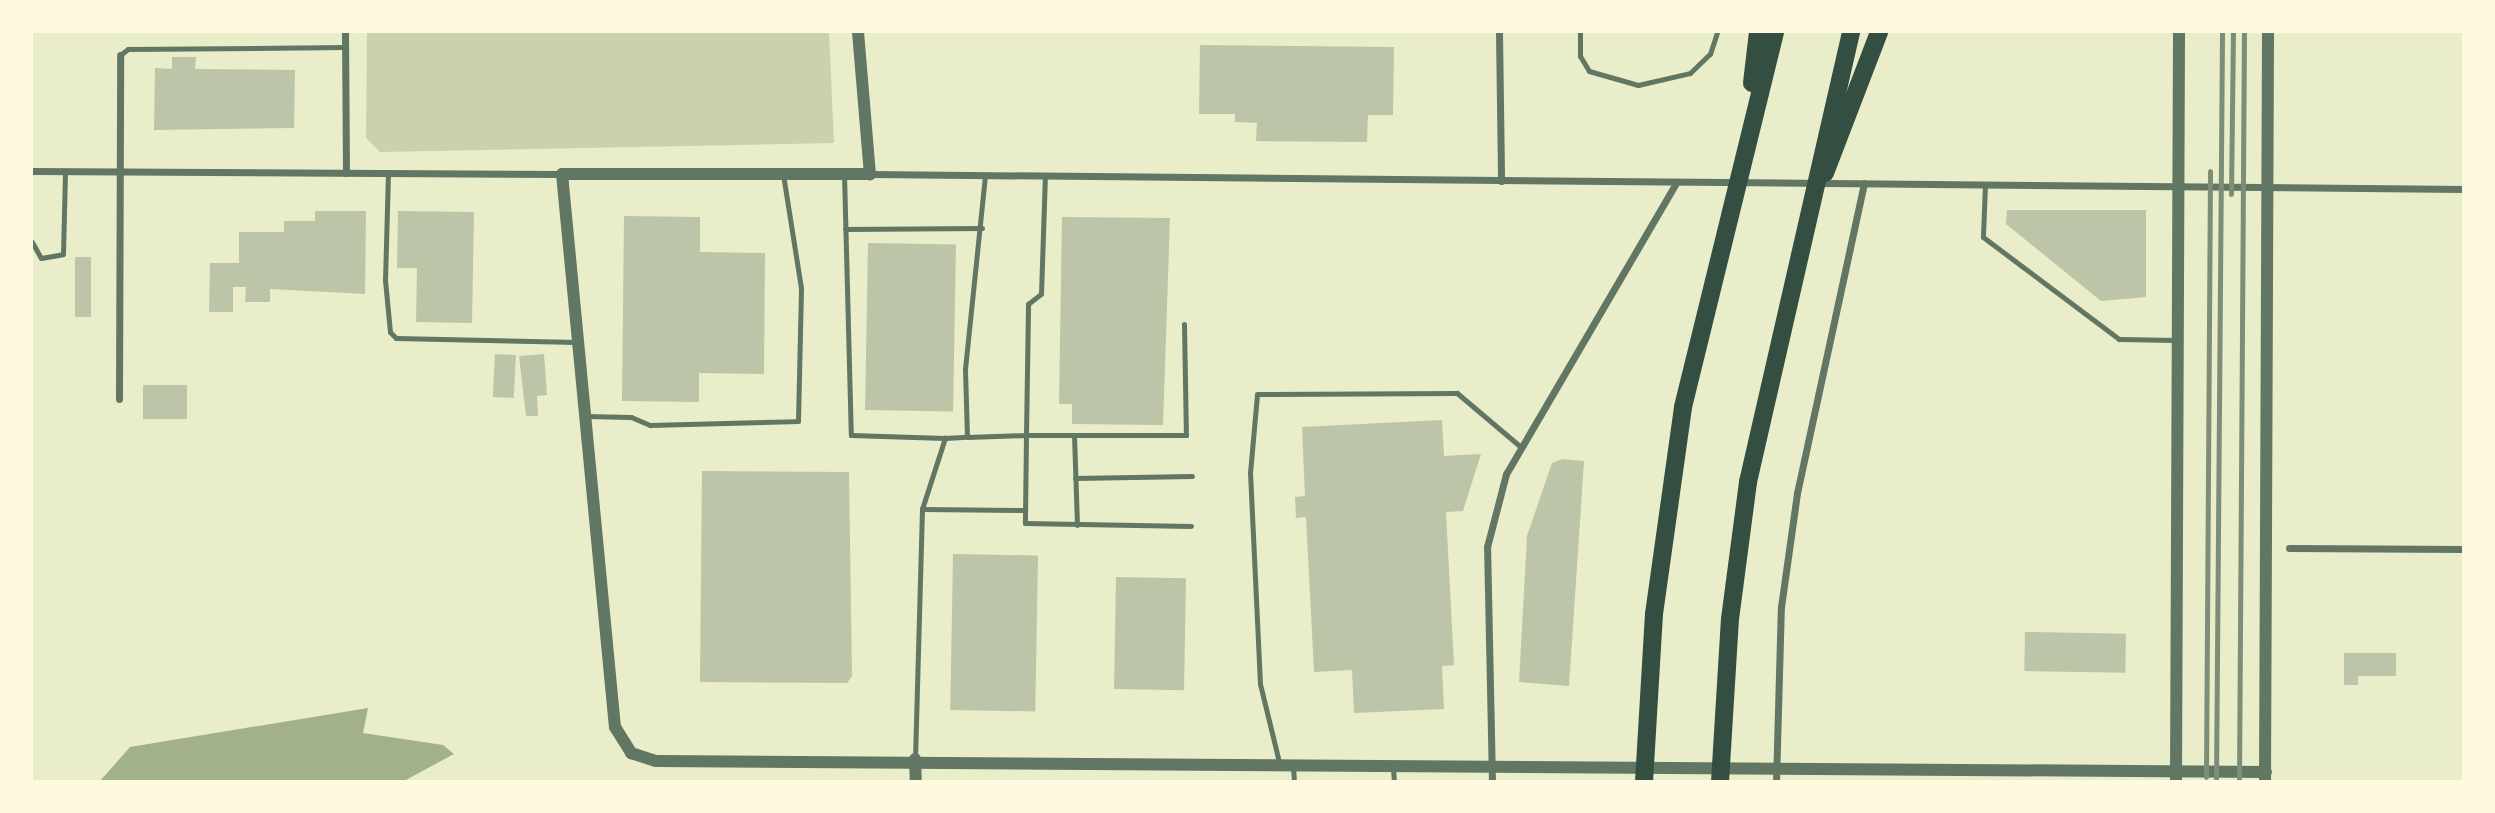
<!DOCTYPE html>
<html>
<head>
<meta charset="utf-8">
<style>
  body { margin:0 }
  #map { position:relative; width:2495px; height:813px; overflow:hidden; background:#e9edc9; font-family:"Space Grotesk",sans-serif }
  div>[style] { position:absolute }
  [style*='--x'] { left:calc(var(--x)*1px); top:calc(var(--y)*1px); width:calc(var(--w)*1px); rotate:calc(var(--a)*1deg) }
  .green>* { inset:0; background:#cad2ad }
  .water>* { inset:0; background:#a3b18a }
  .building>* { inset:0; background:#bcc5a7; transform-origin:0 0 }
  .service>* { height:5px; margin:-2.5px; padding:0 2.5px; transform-origin:2.5px; border-radius:2.5px; background:#617663 }
  .minor>* { height:7px; margin:-3.5px; padding:0 3.5px; transform-origin:3.5px; border-radius:3.5px; background:#617663 }
  .tertiary>* { height:12px; margin:-6px; padding:0 6px; transform-origin:6px; border-radius:6px; background:#617663 }
  .motorway>* { height:18px; margin:-9px; padding:0 9px; transform-origin:9px; border-radius:9px; background:#344e41 }
  .rail>* { height:5px; margin:-2.5px; padding:0 2.5px; transform-origin:2.5px; border-radius:2.5px; background:#7c8e77 }
  span { translate:-50% -50%; white-space:nowrap; text-align:center; line-height:1.15; -webkit-text-stroke:6px #fefae0; paint-order:stroke }
  .frame { position:absolute; inset:0; border:33px solid #fefae0; pointer-events:none }
</style>
</head>
<body>
<div id="map">
  <div class="green">
    <div style="clip-path:polygon(367px 32px,829px 32px,834px 143px,380px 152px,366px 138px)"></div>
  </div>
  <div class="water">
    <div style="clip-path:polygon(368px 708px,363px 733px,443px 745px,454px 754px,404px 781px,100px 781px,130px 747px)"></div>
  </div>
  <div class="building">
    <div style="clip-path:polygon(1200px 45px,1394px 47px,1393px 115px,1368px 115px,1367px 142px,1256px 141px,1257px 123px,1235px 122px,1235px 114px,1199px 114px)"></div>
    <div style="clip-path:polygon(172px 57px,196px 57px,195px 69px,295px 70px,294px 128px,154px 130px,155px 68px,172px 69px)"></div>
    <div style="clip-path:polygon(2007px 210px,2146px 210px,2146px 297px,2101px 301px,2006px 224px)"></div>
    <div style="clip-path:polygon(315px 211px,366px 211px,365px 294px,270px 289px,270px 302px,245px 302px,246px 287px,233px 287px,233px 312px,209px 312px,210px 263px,239px 263px,239px 232px,284px 232px,284px 221px,315px 221px)"></div>
    <div style="clip-path:polygon(398px 211px,474px 212px,472px 323px,416px 322px,417px 268px,397px 268px)"></div>
    <div style="clip-path:polygon(624px 216px,700px 217px,700px 252px,765px 253px,764px 374px,699px 373px,699px 402px,622px 401px)"></div>
    <div style="clip-path:polygon(1062px 217px,1170px 218px,1163px 425px,1072px 424px,1072px 404px,1059px 404px)"></div>
    <div style="left:868px;top:243px;width:88px;height:167px;rotate:1deg"></div>
    <div style="left:75px;top:257px;width:16px;height:60px"></div>
    <div style="left:495px;top:354px;width:21px;height:43px;rotate:3deg"></div>
    <div style="clip-path:polygon(544px 354px,547px 395px,537px 396px,538px 416px,526px 416px,519px 356px)"></div>
    <div style="left:143px;top:385px;width:44px;height:34px"></div>
    <div style="clip-path:polygon(1442px 420px,1444px 456px,1481px 454px,1463px 511px,1446px 512px,1454px 665px,1442px 666px,1444px 709px,1354px 713px,1352px 670px,1314px 672px,1306px 517px,1296px 518px,1295px 497px,1305px 496px,1302px 427px)"></div>
    <div style="clip-path:polygon(1562px 459px,1584px 461px,1569px 686px,1519px 682px,1527px 536px,1552px 463px)"></div>
    <div style="clip-path:polygon(702px 471px,849px 472px,852px 676px,847px 683px,700px 682px)"></div>
    <div style="left:953px;top:554px;width:85px;height:156px;rotate:1deg"></div>
    <div style="left:1116px;top:577px;width:70px;height:112px;rotate:1deg"></div>
    <div style="left:2025px;top:632px;width:101px;height:39px;rotate:1deg"></div>
    <div style="clip-path:polygon(2344px 653px,2396px 653px,2396px 676px,2358px 676px,2358px 685px,2344px 685px)"></div>
  </div>
  <div class="service">
    <div style="--x:1580;--y:32;--w:24;--a:90"></div>
    <div style="--x:1580;--y:56;--w:17;--a:59"></div>
    <div style="--x:1589;--y:71;--w:51;--a:15.9"></div>
    <div style="--x:1638;--y:85;--w:53;--a:-13"></div>
    <div style="--x:1690;--y:73;--w:28;--a:-44"></div>
    <div style="--x:1710;--y:54;--w:23;--a:-72"></div>
    <div style="--x:120;--y:55;--w:10;--a:-37"></div>
    <div style="--x:128;--y:49;--w:217;--a:-0.5"></div>
    <div style="--x:388;--y:173;--w:107;--a:91.6"></div>
    <div style="--x:385;--y:280;--w:52;--a:84.5"></div>
    <div style="--x:390;--y:332;--w:8;--a:45"></div>
    <div style="--x:396;--y:338;--w:181;--a:1.3"></div>
    <div style="--x:844;--y:174;--w:261;--a:88.5"></div>
    <div style="--x:851;--y:435;--w:94;--a:1.8"></div>
    <div style="--x:945;--y:438;--w:22;--a:-3"></div>
    <div style="--x:967;--y:437;--w:68;--a:-91.7"></div>
    <div style="--x:965;--y:369;--w:195;--a:-84.1"></div>
    <div style="--x:1985;--y:184;--w:53;--a:92.2"></div>
    <div style="--x:1983;--y:237;--w:170;--a:36.9"></div>
    <div style="--x:2119;--y:339;--w:57;--a:1"></div>
    <div style="--x:845;--y:229;--w:137;--a:-0.4"></div>
    <div style="--x:32;--y:242;--w:18;--a:61"></div>
    <div style="--x:41;--y:258;--w:22;--a:-10"></div>
    <div style="--x:63;--y:254;--w:83;--a:-88.6"></div>
    <div style="--x:1184;--y:324;--w:111;--a:89"></div>
    <div style="--x:1186;--y:435;--w:160;--a:180"></div>
    <div style="--x:1026;--y:435;--w:88;--a:90.7"></div>
    <div style="--x:1025;--y:523;--w:166;--a:1"></div>
    <div style="--x:585;--y:416;--w:46;--a:1.2"></div>
    <div style="--x:631;--y:417;--w:21;--a:23"></div>
    <div style="--x:650;--y:425;--w:148;--a:-1.5"></div>
    <div style="--x:798;--y:421;--w:133;--a:-88.7"></div>
    <div style="--x:801;--y:288;--w:115;--a:-99"></div>
    <div style="--x:1074;--y:435;--w:90;--a:88.1"></div>
    <div style="--x:967;--y:437;--w:59;--a:-1.9"></div>
    <div style="--x:1026;--y:435;--w:131;--a:-89.1"></div>
    <div style="--x:1028;--y:304;--w:16;--a:-38"></div>
    <div style="--x:1041;--y:294;--w:118;--a:-88.1"></div>
    <div style="--x:1075;--y:478;--w:117;--a:-1"></div>
    <div style="--x:922;--y:509;--w:103;--a:0.6"></div>
    <div style="--x:915;--y:759;--w:250;--a:-88.4"></div>
    <div style="--x:922;--y:509;--w:75;--a:-72.1"></div>
    <div style="--x:1280;--y:766;--w:84;--a:-103.7"></div>
    <div style="--x:1260;--y:684;--w:211;--a:-92.7"></div>
    <div style="--x:1250;--y:473;--w:79;--a:-84.9"></div>
    <div style="--x:1257;--y:394;--w:200;--a:-0.3"></div>
    <div style="--x:1457;--y:393;--w:84;--a:40.2"></div>
    <div style="--x:1293;--y:767;--w:15;--a:86"></div>
    <div style="--x:1393;--y:768;--w:14;--a:86"></div>
  </div>
  <div class="minor">
    <div style="--x:345;--y:32;--w:141;--a:89.6"></div>
    <div style="--x:1499;--y:32;--w:149;--a:89.2"></div>
    <div style="--x:32;--y:171;--w:530;--a:0.32"></div>
    <div style="--x:870;--y:174;--w:1594;--a:0.54"></div>
    <div style="--x:119;--y:399;--w:344;--a:-89.8"></div>
    <div style="--x:2289;--y:548;--w:175;--a:0.3"></div>
    <div style="--x:1492;--y:782;--w:235;--a:-91.2"></div>
    <div style="--x:1487;--y:547;--w:75;--a:-75.4"></div>
    <div style="--x:1506;--y:474;--w:337;--a:-59.7"></div>
    <div style="--x:1776;--y:782;--w:175;--a:-88.4"></div>
    <div style="--x:1781;--y:607;--w:115;--a:-82"></div>
    <div style="--x:1797;--y:493;--w:317;--a:-77.8"></div>
  </div>
  <div class="tertiary">
    <div style="--x:858;--y:32;--w:143;--a:85.2"></div>
    <div style="--x:870;--y:174;--w:308;--a:180"></div>
    <div style="--x:562;--y:174;--w:556;--a:84.53"></div>
    <div style="--x:615;--y:727;--w:31;--a:58"></div>
    <div style="--x:631;--y:753;--w:26;--a:18"></div>
    <div style="--x:656;--y:761;--w:1610;--a:0.39"></div>
    <div style="--x:915;--y:759;--w:23;--a:88"></div>
    <div style="--x:2176;--y:782;--w:750;--a:-89.77"></div>
    <div style="--x:2265;--y:782;--w:750;--a:-89.77"></div>
  </div>
  <div class="motorway">
    <div style="--x:1752;--y:83;--w:51;--a:-83.3"></div>
    <div style="--x:1825;--y:173;--w:151;--a:-69"></div>
    <div style="--x:1644;--y:782;--w:168;--a:-86.6"></div>
    <div style="--x:1654;--y:614;--w:209;--a:-82"></div>
    <div style="--x:1683;--y:407;--w:386;--a:-76.2"></div>
    <div style="--x:1720;--y:782;--w:163;--a:-86.5"></div>
    <div style="--x:1730;--y:619;--w:138;--a:-82.5"></div>
    <div style="--x:1748;--y:482;--w:462;--a:-77.1"></div>
  </div>
  <div class="rail">
    <div style="--x:2231;--y:194;--w:162;--a:-89.3"></div>
    <div style="--x:2206;--y:777;--w:606;--a:-89.62"></div>
    <div style="--x:2216;--y:782;--w:750;--a:-89.54"></div>
    <div style="--x:2239;--y:782;--w:750;--a:-89.62"></div>
  </div>
  <div class="frame"></div>
</div>
</body>
</html>
